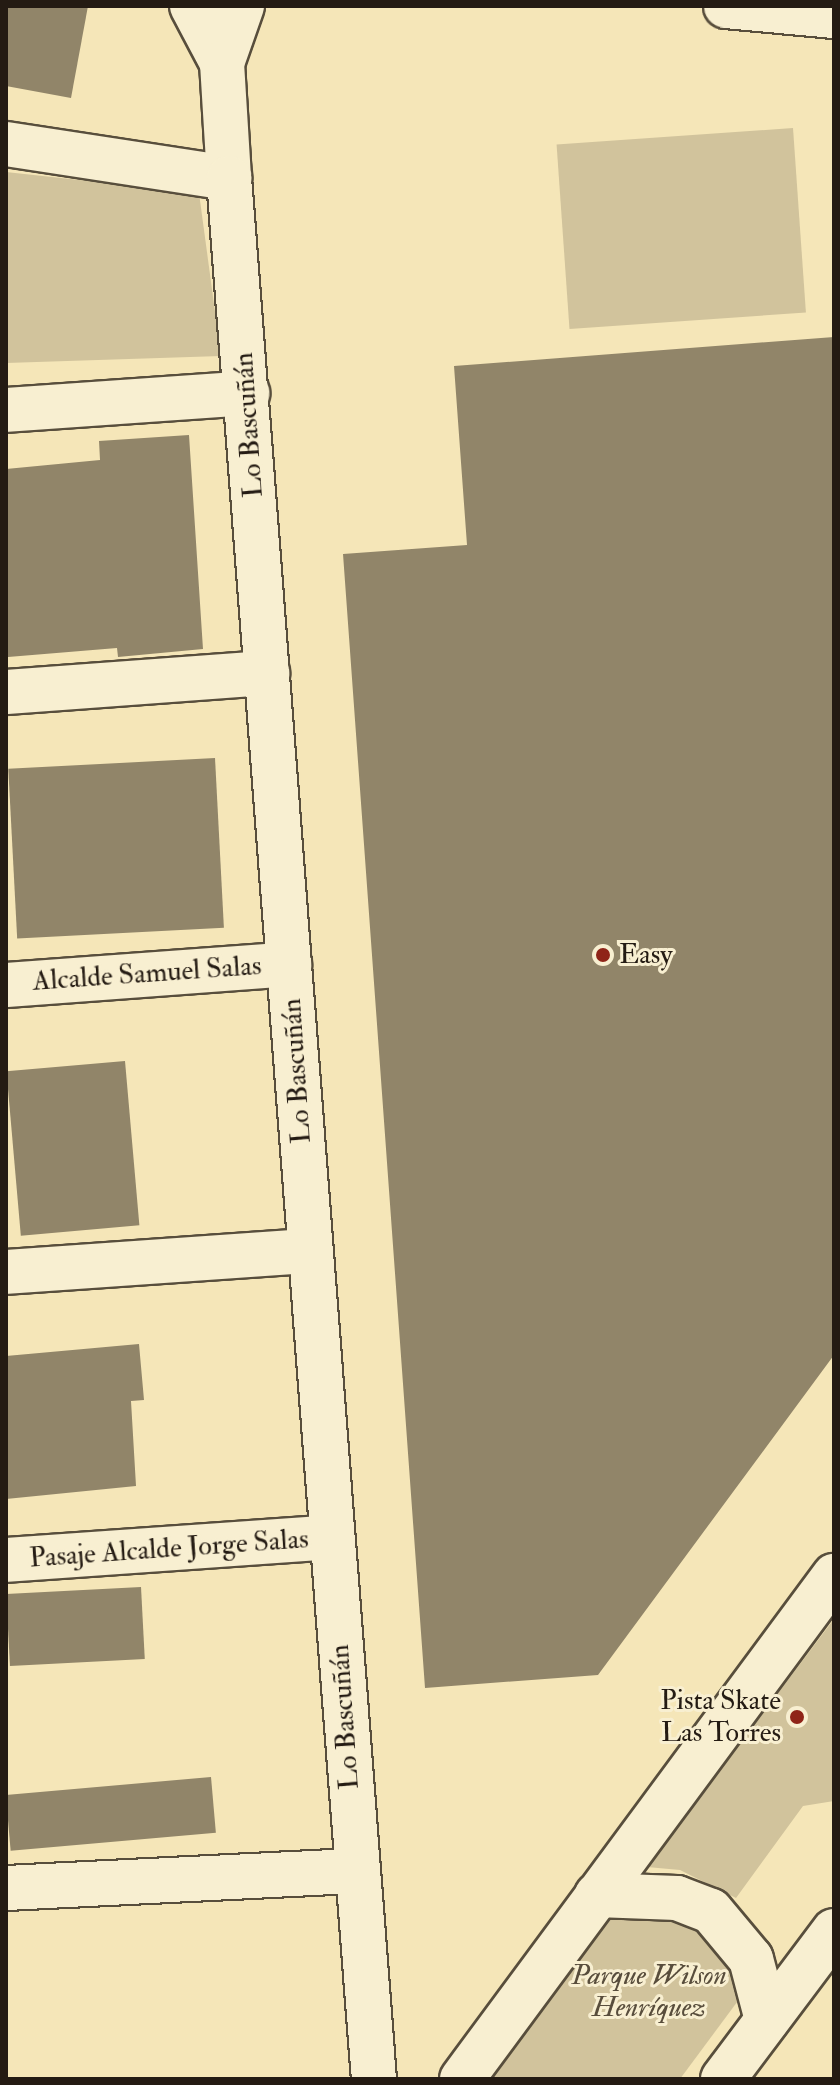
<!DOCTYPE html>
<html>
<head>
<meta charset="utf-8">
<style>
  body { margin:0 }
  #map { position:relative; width:840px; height:2085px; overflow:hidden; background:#f5e6b8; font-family:"IM FELL Double Pica",serif }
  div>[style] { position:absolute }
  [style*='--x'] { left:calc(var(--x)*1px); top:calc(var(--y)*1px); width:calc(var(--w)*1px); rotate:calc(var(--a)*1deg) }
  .green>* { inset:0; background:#d1c39c; transform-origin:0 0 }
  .building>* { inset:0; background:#918569; transform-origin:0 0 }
  .roads { filter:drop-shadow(2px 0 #584e3c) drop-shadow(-2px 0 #584e3c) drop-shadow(0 2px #584e3c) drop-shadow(0 -2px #584e3c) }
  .street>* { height:44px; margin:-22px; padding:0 22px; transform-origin:22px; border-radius:22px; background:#f8efd1 }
  .secondary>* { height:44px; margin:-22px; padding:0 22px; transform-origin:22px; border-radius:22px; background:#f8efd1 }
  .dots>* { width:22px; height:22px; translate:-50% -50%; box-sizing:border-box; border:4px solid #f8efd1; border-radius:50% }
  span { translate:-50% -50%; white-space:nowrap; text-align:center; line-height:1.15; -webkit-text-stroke:6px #f8efd1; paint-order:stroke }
  .street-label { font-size:28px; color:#241b13 }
  .poi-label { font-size:28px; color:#241b13 }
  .left { translate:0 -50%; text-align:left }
  .right { translate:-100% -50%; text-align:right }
  .park-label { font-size:28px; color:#584d3c; font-style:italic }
  .frame { position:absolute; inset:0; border:8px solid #241b13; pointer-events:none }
</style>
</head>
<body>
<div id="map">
  <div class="green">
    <div style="left:793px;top:128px;width:185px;height:237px;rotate:86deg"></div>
    <div style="clip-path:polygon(6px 172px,199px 193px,221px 356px,6px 363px)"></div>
    <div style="clip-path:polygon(834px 1619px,834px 1801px,803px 1806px,736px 1898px,680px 1870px,647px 1867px)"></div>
    <div style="clip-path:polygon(615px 1910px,707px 1921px,746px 1990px,680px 2079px,489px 2079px)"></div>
  </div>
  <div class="building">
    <div style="clip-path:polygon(6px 6px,88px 6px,71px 98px,6px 86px)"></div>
    <div style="clip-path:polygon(834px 337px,834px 1355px,598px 1675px,425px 1688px,343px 554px,467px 545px,454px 366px)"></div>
    <div style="clip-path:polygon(189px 435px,203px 649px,118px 657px,117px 648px,8px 657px,6px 469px,100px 460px,99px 441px)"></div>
    <div style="left:215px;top:758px;width:170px;height:207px;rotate:87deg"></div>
    <div style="left:125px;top:1061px;width:165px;height:119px;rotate:85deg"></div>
    <div style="clip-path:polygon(139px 1344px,144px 1400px,131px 1401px,136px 1486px,6px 1499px,6px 1356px)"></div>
    <div style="left:141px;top:1587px;width:72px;height:135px;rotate:87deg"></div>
    <div style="left:211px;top:1777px;width:56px;height:206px;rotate:85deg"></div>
  </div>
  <div class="roads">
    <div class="street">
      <div style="--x:6;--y:144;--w:226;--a:8.7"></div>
      <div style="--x:6;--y:410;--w:242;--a:-4"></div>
      <div style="--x:6;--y:692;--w:262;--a:-4.2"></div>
      <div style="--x:6;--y:985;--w:284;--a:-4.2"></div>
      <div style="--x:6;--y:1272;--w:305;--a:-4"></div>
      <div style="--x:6;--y:1560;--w:327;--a:-4"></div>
      <div style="--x:6;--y:1888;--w:351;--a:-2.8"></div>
    </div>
    <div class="secondary">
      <div style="--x:192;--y:6;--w:64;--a:62.2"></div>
      <div style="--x:242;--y:6;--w:60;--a:109.3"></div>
      <div style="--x:222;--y:63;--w:115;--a:86.5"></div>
      <div style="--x:229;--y:178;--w:1907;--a:85.64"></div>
      <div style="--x:726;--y:6;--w:108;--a:5.3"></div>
      <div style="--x:597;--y:1895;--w:80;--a:2.1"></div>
      <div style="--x:677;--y:1898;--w:36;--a:21"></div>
      <div style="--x:711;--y:1911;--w:62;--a:50.2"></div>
      <div style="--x:751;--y:1959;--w:63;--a:75.3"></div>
      <div style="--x:462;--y:2079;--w:626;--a:-53.51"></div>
      <div style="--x:723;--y:2079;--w:185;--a:-53.1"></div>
    </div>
  </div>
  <div class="dots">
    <div style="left:603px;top:955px;background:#8f2418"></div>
    <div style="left:797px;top:1717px;background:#8f2418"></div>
  </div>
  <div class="street-label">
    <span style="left:249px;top:425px;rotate:-94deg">Lo Bascuñán</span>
    <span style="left:147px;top:974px;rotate:-4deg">Alcalde Samuel Salas</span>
    <span style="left:297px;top:1071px;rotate:-94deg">Lo Bascuñán</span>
    <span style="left:169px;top:1549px;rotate:-4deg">Pasaje Alcalde Jorge Salas</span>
    <span style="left:345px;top:1717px;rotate:-94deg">Lo Bascuñán</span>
  </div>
  <div class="poi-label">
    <span class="left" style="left:619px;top:955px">Easy</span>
    <span class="right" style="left:781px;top:1717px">Pista Skate<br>Las Torres</span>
  </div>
  <div class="park-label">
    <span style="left:649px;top:1992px">Parque Wilson<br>Henríquez</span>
  </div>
  <div class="frame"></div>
</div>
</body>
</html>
